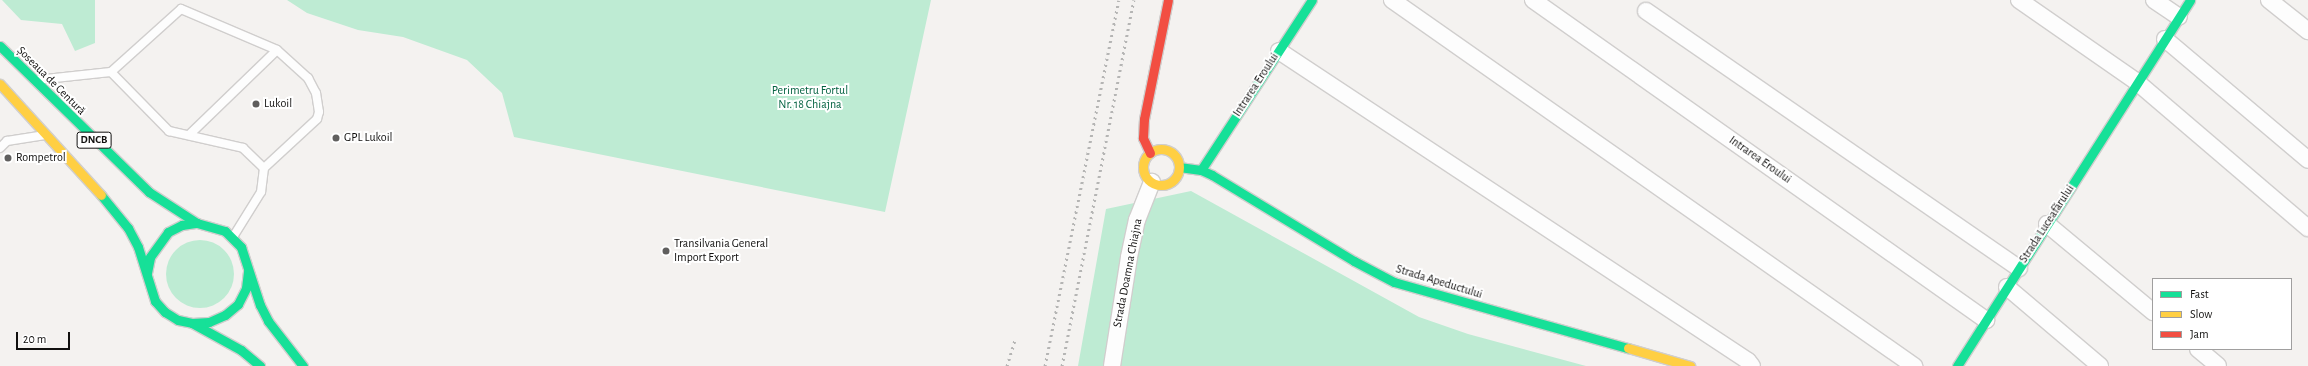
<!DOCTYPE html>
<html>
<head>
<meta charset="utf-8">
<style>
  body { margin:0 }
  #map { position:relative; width:2308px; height:366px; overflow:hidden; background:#f4f2f0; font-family:"Alegreya Sans",sans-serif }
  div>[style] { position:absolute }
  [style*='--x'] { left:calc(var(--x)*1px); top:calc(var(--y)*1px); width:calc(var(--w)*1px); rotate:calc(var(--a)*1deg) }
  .green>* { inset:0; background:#beebd3 }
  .round { border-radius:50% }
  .roads { filter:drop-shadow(1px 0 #d0cecd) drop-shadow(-1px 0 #d0cecd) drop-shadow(0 1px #d0cecd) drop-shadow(0 -1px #d0cecd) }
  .lane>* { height:8px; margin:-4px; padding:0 4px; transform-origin:4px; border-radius:4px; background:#fdfdfd }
  .street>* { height:16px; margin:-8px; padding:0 8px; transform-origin:8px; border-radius:8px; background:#fdfdfd }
  .fast>* { height:9px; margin:-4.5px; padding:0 4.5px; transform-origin:4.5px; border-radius:4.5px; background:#16e098 }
  .slow>* { height:9px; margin:-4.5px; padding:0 4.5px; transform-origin:4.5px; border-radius:4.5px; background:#ffcf43 }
  .slow>.ring { margin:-4.5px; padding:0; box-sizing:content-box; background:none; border:9px solid #ffcf43; border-radius:50% }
  .jam>* { height:9px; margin:-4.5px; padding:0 4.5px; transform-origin:4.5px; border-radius:4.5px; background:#f24e42 }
  .rail>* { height:3px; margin-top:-1.5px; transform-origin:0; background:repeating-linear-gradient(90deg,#b5b5b4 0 2px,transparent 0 6px) }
  .dots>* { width:11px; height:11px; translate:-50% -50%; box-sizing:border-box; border:2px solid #fff; border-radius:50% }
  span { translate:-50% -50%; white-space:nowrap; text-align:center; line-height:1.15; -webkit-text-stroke:4px #fff; paint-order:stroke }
  .shield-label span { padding:1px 3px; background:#fff; border:1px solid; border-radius:3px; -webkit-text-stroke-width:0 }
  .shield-label { font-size:11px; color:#11100f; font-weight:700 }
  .street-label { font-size:12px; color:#11100f }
  .park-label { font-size:12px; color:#046241 }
  .poi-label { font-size:12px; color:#11100f }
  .left { translate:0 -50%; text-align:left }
  .legend { position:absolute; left:2152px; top:278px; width:140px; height:72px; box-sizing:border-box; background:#fff; border:1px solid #a09f9f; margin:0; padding:5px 7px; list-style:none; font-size:12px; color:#11100f }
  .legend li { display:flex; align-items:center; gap:8px; height:20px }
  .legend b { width:20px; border:1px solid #a09f9f }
  .scale { position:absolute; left:16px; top:332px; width:54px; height:18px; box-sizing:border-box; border:2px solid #11100f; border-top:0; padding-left:5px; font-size:12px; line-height:14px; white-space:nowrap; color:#11100f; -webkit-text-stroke:3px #fff; paint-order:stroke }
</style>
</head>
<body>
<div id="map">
  <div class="green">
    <div style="clip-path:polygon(2px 0,95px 0,95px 43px,75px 51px,62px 24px,21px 20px)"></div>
    <div style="clip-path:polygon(287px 0,931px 0,885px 212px,514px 137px,502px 93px,467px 60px,403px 37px,358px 30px,307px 13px)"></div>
    <div style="clip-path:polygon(1191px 191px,1419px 317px,1468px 334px,1586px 366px,1078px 366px,1106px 209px)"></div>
    <div class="round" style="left:166px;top:240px;width:68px;height:68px"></div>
  </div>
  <div class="roads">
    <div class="lane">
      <div style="--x:111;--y:72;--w:83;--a:45.5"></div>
      <div style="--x:169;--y:131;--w:76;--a:12.9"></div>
      <div style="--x:243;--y:148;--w:29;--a:44"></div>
      <div style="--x:36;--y:80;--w:75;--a:-6.1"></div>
      <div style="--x:111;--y:72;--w:94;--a:-42"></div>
      <div style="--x:181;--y:9;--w:104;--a:23.1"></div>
      <div style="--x:277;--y:50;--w:42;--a:42.1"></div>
      <div style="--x:308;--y:78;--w:17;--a:62"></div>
      <div style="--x:316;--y:93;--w:19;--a:81"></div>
      <div style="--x:319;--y:112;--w:7;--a:106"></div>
      <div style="--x:317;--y:119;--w:72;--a:137.2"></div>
      <div style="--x:264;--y:168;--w:24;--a:97"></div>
      <div style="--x:261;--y:192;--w:53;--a:121.9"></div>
      <div style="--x:189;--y:135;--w:122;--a:-44"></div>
      <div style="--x:0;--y:148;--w:10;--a:-45"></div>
      <div style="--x:7;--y:141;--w:37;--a:-9"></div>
    </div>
    <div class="street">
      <div style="--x:1392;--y:0;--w:638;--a:35.04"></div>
      <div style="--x:1533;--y:0;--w:555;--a:35.24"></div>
      <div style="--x:2019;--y:0;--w:144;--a:34.8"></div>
      <div style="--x:2137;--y:82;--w:225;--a:40.5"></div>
      <div style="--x:2154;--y:0;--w:30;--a:34"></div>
      <div style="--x:2269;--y:0;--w:50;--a:38.5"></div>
      <div style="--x:1646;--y:11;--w:453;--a:34.6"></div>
      <div style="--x:2165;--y:39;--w:187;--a:40.2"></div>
      <div style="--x:1279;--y:51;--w:562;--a:33.46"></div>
      <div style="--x:1748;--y:361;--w:6;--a:51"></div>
      <div style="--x:2047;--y:224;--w:138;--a:39.7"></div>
      <div style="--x:2007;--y:287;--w:122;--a:40.3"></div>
      <div style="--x:2198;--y:349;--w:26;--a:40"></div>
      <div style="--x:1112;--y:366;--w:110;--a:-81.1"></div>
      <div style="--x:1129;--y:257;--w:38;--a:-78"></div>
      <div style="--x:1137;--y:220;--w:41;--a:-68.5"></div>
    </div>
    <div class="fast">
      <div style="--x:0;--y:46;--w:209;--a:44.4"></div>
      <div style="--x:149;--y:192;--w:57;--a:32.9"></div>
      <div style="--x:1179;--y:167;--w:22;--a:8"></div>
      <div style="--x:1201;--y:170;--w:12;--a:24"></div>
      <div style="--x:1212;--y:175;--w:166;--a:31.2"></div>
      <div style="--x:1354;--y:261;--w:45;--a:27.7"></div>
      <div style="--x:1394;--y:282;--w:243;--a:15.8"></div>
      <div style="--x:1201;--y:170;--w:203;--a:-56.9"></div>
      <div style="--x:101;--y:195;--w:43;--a:50.7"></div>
      <div style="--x:128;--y:228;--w:21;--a:62"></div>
      <div style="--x:138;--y:247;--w:57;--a:72.5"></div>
      <div style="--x:155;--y:301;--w:15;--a:48"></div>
      <div style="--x:165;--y:312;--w:15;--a:32"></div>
      <div style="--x:178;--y:320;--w:14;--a:12"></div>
      <div style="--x:192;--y:323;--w:56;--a:28.9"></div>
      <div style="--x:241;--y:350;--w:25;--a:40"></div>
      <div style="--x:147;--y:273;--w:16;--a:-79"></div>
      <div style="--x:150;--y:257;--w:31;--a:-54"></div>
      <div style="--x:168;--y:232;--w:16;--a:-27"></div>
      <div style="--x:182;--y:225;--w:15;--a:-8"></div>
      <div style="--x:197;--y:223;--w:29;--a:16"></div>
      <div style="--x:225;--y:231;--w:23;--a:45"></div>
      <div style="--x:241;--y:247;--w:61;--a:71.9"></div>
      <div style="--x:260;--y:305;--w:18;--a:63"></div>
      <div style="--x:268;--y:321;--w:57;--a:52.1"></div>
      <div style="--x:192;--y:323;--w:17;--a:-3"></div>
      <div style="--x:209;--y:322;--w:17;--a:-24"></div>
      <div style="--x:225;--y:315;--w:17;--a:-40"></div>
      <div style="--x:238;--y:304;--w:18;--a:-63"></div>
      <div style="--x:246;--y:288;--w:17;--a:-83"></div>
      <div style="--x:1957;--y:366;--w:434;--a:-57.5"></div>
    </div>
    <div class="slow">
      <div style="--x:0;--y:84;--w:150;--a:47.7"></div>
      <div class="ring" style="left:1143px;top:149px;width:27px;height:27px"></div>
      <div style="--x:1628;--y:348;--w:65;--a:16.2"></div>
    </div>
    <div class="jam">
      <div style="--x:1150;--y:153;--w:17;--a:-115"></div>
      <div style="--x:1143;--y:138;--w:19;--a:-87"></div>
      <div style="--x:1144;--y:119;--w:121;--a:-78.6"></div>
    </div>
  </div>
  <div class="rail">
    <div style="--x:1007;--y:366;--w:28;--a:-73"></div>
    <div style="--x:1045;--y:366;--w:373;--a:-78.6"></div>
    <div style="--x:1062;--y:366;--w:373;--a:-78.9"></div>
  </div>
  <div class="dots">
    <div style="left:256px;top:104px;background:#605f5e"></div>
    <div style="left:336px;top:138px;background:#605f5e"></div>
    <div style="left:8px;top:158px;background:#605f5e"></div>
    <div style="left:666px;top:251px;background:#605f5e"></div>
  </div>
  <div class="shield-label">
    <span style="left:94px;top:140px">DNCB</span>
  </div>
  <div class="street-label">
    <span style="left:51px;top:81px;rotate:45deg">Șoseaua de Centură</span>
    <span style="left:1256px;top:85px;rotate:-57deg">Intrarea Eroului</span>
    <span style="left:1760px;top:160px;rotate:35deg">Intrarea Eroului</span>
    <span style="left:2047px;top:224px;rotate:-57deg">Strada Luceafărului</span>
    <span style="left:1128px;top:273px;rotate:-79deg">Strada Doamna Chiajna</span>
    <span style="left:1439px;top:282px;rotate:17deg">Strada Apeductului</span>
  </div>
  <div class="park-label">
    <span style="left:810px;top:98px">Perimetru Fortul<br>Nr. 18 Chiajna</span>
  </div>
  <div class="poi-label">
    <span class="left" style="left:264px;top:104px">Lukoil</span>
    <span class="left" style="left:344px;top:138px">GPL Lukoil</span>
    <span class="left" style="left:16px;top:158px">Rompetrol</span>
    <span class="left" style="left:674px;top:251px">Transilvania General<br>Import Export</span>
  </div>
  <ul class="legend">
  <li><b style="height:5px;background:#16e098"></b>Fast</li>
  <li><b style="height:5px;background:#ffcf43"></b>Slow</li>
  <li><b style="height:5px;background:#f24e42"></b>Jam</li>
  </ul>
  <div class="scale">20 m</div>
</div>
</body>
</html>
